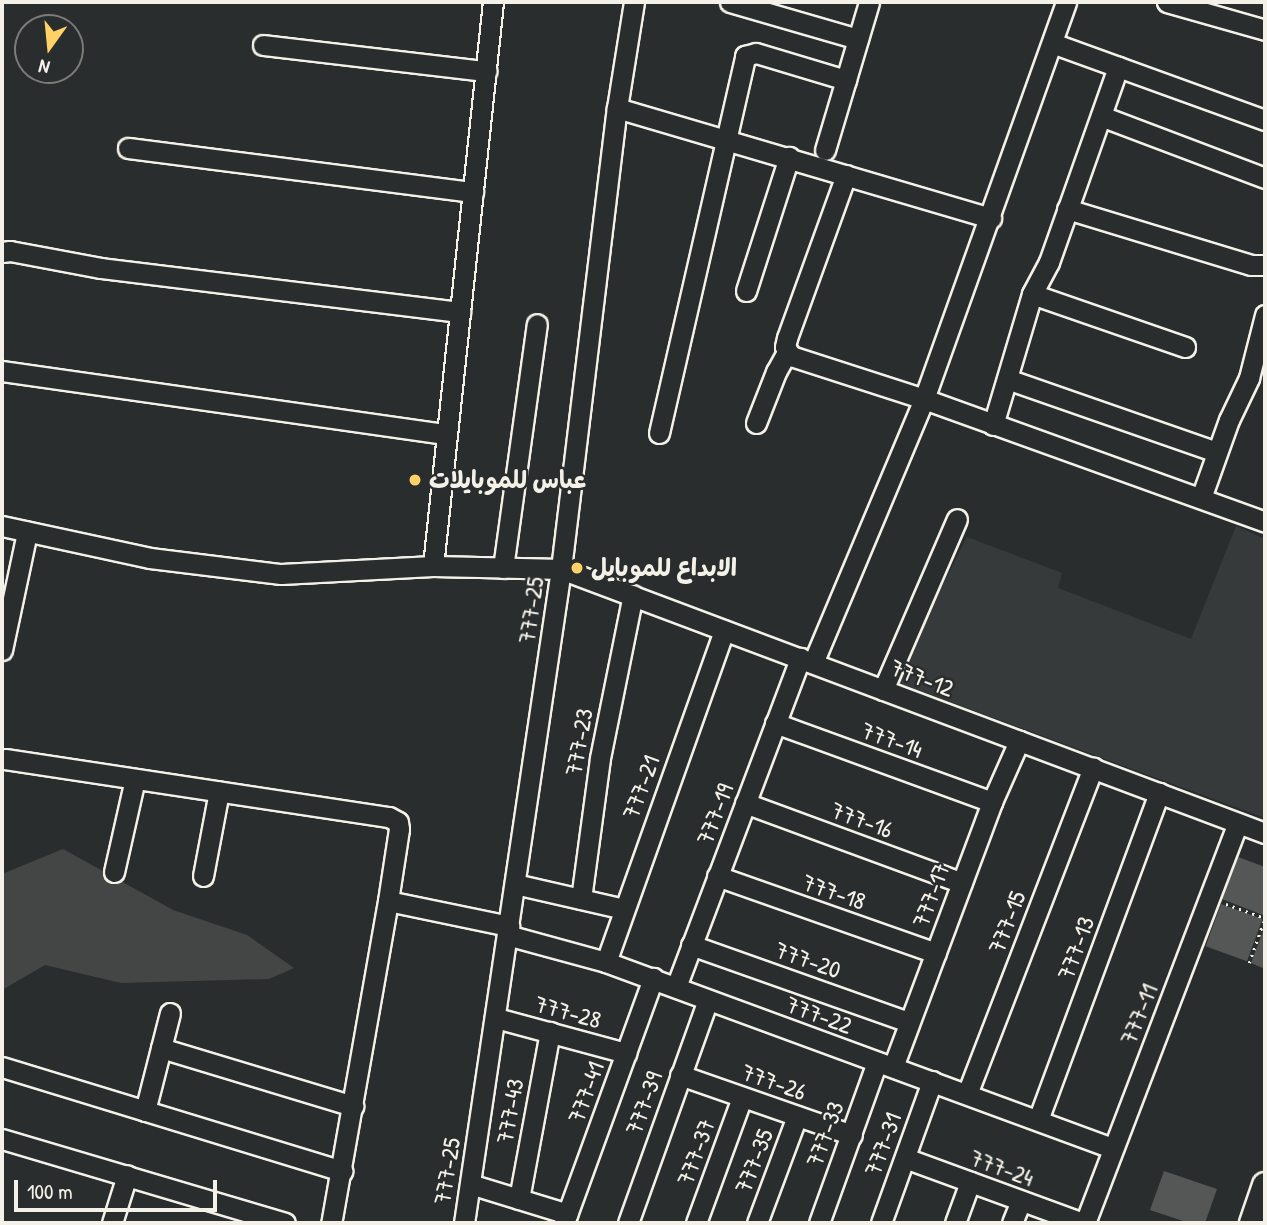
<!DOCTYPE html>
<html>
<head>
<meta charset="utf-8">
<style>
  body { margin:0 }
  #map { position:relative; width:1267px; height:1225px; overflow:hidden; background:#2a2d2e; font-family:"Patrick Hand","Playpen Sans Arabic",sans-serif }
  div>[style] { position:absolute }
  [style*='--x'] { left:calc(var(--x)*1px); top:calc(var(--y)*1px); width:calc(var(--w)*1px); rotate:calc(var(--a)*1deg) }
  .built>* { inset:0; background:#373a3a }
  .green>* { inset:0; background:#444645 }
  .building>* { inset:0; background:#555756; transform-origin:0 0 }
  .path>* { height:2.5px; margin-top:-1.25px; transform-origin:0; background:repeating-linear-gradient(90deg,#f4f1e8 0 2px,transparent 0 7px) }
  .roads { filter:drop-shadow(2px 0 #f4f1e8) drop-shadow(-2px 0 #f4f1e8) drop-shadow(0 2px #f4f1e8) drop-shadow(0 -2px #f4f1e8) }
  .minor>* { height:19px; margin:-9.5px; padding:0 9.5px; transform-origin:9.5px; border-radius:9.5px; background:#2a2d2e }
  .major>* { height:24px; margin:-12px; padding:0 12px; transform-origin:12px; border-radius:12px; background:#2a2d2e }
  .dots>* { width:19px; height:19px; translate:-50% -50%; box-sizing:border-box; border:4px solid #2a2d2e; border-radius:50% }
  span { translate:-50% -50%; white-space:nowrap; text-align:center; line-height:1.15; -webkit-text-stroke:5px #2a2d2e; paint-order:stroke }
  .poi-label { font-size:24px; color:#f4f1e8; font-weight:700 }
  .left { translate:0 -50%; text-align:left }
  .street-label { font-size:24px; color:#f4f1e8 }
  .frame { position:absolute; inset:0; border:4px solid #f4f1e8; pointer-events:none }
  .north { position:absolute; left:14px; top:14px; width:70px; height:70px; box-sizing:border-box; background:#2a2d2e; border:2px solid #7b7b78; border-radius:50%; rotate:195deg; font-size:19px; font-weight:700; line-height:28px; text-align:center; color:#f4f1e8 }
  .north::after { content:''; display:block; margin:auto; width:24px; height:32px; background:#ffd166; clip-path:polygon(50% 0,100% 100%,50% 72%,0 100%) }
  .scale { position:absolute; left:14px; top:1180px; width:203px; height:32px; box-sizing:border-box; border:4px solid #f4f1e8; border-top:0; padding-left:9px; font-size:21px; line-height:24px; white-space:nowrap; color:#f4f1e8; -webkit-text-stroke:5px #2a2d2e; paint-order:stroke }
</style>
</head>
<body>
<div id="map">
  <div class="built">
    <div style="clip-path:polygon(1236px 526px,1265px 539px,1265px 818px,894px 681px,967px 537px,1062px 573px,1058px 588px,1191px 639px)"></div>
  </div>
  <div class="green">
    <div style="clip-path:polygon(63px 849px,173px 910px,247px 935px,294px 968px,269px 979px,121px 983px,45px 965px,2px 990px,2px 874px)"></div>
  </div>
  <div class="building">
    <div style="clip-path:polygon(1238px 857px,1265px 867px,1263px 915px,1222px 899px)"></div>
    <div style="left:1221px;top:904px;width:44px;height:45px;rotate:20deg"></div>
    <div style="clip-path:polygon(1265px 926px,1265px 969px,1251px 963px)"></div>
    <div style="clip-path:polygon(1164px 1171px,1217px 1189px,1205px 1223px,1189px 1223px,1150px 1210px)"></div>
  </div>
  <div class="path">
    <div style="--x:1226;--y:904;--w:41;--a:19.7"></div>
    <div style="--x:1249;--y:963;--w:48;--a:-70.4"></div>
  </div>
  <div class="roads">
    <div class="minor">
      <div style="--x:730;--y:2;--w:133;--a:16.1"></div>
      <div style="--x:1167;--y:2;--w:102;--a:15.9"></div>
      <div style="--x:1052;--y:43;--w:226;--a:19.9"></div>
      <div style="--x:263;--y:45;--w:225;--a:6.7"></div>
      <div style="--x:617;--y:108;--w:390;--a:16.4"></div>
      <div style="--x:1101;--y:116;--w:175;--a:20.7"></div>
      <div style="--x:128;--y:148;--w:348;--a:7.3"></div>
      <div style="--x:825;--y:150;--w:154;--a:-73.4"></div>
      <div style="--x:846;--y:175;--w:173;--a:109.9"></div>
      <div style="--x:787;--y:338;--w:9;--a:103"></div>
      <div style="--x:785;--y:347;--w:11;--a:56"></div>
      <div style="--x:791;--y:356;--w:140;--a:17.9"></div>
      <div style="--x:924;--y:399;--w:363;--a:19.8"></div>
      <div style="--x:1067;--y:209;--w:192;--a:16.9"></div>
      <div style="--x:1251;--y:265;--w:14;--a:0"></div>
      <div style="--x:2;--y:252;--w:8;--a:-7"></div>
      <div style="--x:10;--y:251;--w:93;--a:10.6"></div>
      <div style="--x:101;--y:268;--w:362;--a:7"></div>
      <div style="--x:746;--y:291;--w:141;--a:-72.2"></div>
      <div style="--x:1032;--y:294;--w:162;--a:19.1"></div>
      <div style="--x:2;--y:371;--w:449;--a:8.1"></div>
      <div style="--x:1007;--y:379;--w:222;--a:19.2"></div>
      <div style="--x:756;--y:423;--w:55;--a:-68.6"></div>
      <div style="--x:776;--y:372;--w:23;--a:-61"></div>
      <div style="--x:993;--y:425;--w:137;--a:-73.4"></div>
      <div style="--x:1032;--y:294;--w:36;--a:-62"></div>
      <div style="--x:1049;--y:262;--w:207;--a:-70.5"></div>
      <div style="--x:659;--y:433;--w:387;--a:-77.1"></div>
      <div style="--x:745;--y:56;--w:11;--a:-15"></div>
      <div style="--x:756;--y:53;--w:94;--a:16.7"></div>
      <div style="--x:1201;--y:498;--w:83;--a:-70.3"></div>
      <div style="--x:1229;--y:420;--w:47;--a:-64.5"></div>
      <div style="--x:1249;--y:378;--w:65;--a:-75.7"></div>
      <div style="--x:2;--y:526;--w:151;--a:12.2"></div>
      <div style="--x:150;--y:558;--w:132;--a:7"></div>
      <div style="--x:281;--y:574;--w:152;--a:-3"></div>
      <div style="--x:433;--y:566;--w:128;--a:1.3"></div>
      <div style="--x:561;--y:569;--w:752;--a:20.56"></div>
      <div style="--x:433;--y:566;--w:567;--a:-83.93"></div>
      <div style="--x:503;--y:568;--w:246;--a:-82.1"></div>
      <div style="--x:2;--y:650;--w:121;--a:-78"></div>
      <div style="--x:813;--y:663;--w:286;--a:-67.2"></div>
      <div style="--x:924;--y:399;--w:422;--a:-70.3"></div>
      <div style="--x:883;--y:690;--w:186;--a:-66.6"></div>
      <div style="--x:775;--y:723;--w:231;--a:20"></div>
      <div style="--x:5;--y:759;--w:388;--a:8.6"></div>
      <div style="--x:389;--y:817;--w:10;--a:29"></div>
      <div style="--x:398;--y:822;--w:7;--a:82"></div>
      <div style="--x:399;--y:829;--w:73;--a:98.7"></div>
      <div style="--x:388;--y:901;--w:327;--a:100"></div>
      <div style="--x:745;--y:803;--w:231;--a:20.2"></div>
      <div style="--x:114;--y:872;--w:95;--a:-77.3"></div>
      <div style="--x:203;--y:876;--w:86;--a:-79.3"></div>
      <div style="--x:717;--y:876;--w:232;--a:19.4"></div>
      <div style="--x:515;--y:884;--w:112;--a:12.9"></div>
      <div style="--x:581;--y:899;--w:142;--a:-82.3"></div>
      <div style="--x:600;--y:758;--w:166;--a:-78.6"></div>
      <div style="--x:388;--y:901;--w:124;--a:11.7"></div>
      <div style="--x:507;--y:935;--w:103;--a:15.3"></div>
      <div style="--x:606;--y:962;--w:539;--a:20.18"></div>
      <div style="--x:691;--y:945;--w:231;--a:19.5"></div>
      <div style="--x:606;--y:962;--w:352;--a:-70.4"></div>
      <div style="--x:676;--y:987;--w:352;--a:-69.3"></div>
      <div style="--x:496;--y:1018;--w:135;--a:15.1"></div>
      <div style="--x:161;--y:1048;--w:201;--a:16.8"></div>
      <div style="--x:2;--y:1067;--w:356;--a:17"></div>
      <div style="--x:893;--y:1067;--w:283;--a:-69.5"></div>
      <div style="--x:992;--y:802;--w:67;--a:-66.1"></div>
      <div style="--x:680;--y:1075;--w:182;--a:19.2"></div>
      <div style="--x:967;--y:1094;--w:350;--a:-68.9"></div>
      <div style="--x:145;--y:1111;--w:101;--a:-75.7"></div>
      <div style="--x:1038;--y:1120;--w:349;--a:-69.7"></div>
      <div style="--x:2;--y:1139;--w:295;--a:16.5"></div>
      <div style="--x:905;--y:1158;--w:189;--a:20.1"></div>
      <div style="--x:470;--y:1184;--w:102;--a:17"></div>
      <div style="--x:519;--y:1199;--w:170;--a:-79.5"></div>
      <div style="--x:112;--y:1223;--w:50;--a:-72.6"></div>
      <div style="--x:464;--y:1223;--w:661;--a:-81.56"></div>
      <div style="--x:561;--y:569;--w:464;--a:-83.1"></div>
      <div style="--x:617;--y:108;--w:107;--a:-80.9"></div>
      <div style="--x:564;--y:1223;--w:261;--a:-70"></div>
      <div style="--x:628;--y:1223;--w:237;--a:-70.3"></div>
      <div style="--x:696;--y:1223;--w:134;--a:-69.9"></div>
      <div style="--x:757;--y:1223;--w:114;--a:-69.5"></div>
      <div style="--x:819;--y:1223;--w:171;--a:-70.2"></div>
      <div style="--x:881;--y:1223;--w:151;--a:-70.2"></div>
      <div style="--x:955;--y:1223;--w:44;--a:-69.9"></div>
      <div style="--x:1012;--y:1223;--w:24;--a:-68"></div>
      <div style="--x:1085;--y:1223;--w:428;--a:-69.1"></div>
    </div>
    <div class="major">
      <div style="--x:1252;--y:1223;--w:40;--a:-71.1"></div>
    </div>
  </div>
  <div class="dots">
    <div style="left:415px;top:480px;background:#ffd166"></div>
    <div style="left:577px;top:568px;background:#ffd166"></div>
  </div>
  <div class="poi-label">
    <span class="left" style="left:429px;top:480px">عباس للموبايلات</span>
    <span class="left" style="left:591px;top:568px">الابداع للموبايل</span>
  </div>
  <div class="street-label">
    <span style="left:531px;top:610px;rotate:-82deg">777-25</span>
    <span style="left:922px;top:678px;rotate:21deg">777-12</span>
    <span style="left:892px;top:740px;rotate:20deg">777-14</span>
    <span style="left:579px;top:742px;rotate:-80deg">777-23</span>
    <span style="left:641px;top:787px;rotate:-70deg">777-21</span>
    <span style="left:715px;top:814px;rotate:-69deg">777-19</span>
    <span style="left:862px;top:820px;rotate:20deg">777-16</span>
    <span style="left:834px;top:892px;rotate:19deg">777-18</span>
    <span style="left:931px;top:895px;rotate:-70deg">777-17</span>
    <span style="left:1007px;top:922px;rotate:-69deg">777-15</span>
    <span style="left:1076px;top:948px;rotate:-70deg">777-13</span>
    <span style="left:808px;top:960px;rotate:19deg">777-20</span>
    <span style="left:568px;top:1012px;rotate:15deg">777-28</span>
    <span style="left:1139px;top:1014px;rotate:-68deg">777-11</span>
    <span style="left:819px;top:1015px;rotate:20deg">777-22</span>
    <span style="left:774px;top:1082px;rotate:19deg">777-26</span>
    <span style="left:586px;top:1092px;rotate:-70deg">777-41</span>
    <span style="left:644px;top:1103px;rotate:-70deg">777-39</span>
    <span style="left:510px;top:1111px;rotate:-80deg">777-43</span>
    <span style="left:825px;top:1134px;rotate:-70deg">777-33</span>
    <span style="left:883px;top:1144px;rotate:-70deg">777-31</span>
    <span style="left:696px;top:1152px;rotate:-70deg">777-37</span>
    <span style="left:754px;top:1161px;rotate:-69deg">777-35</span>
    <span style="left:1002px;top:1168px;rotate:20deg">777-24</span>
    <span style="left:447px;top:1171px;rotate:-81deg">777-25</span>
  </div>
  <div class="frame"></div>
  <div class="north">N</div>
  <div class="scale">100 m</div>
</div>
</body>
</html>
